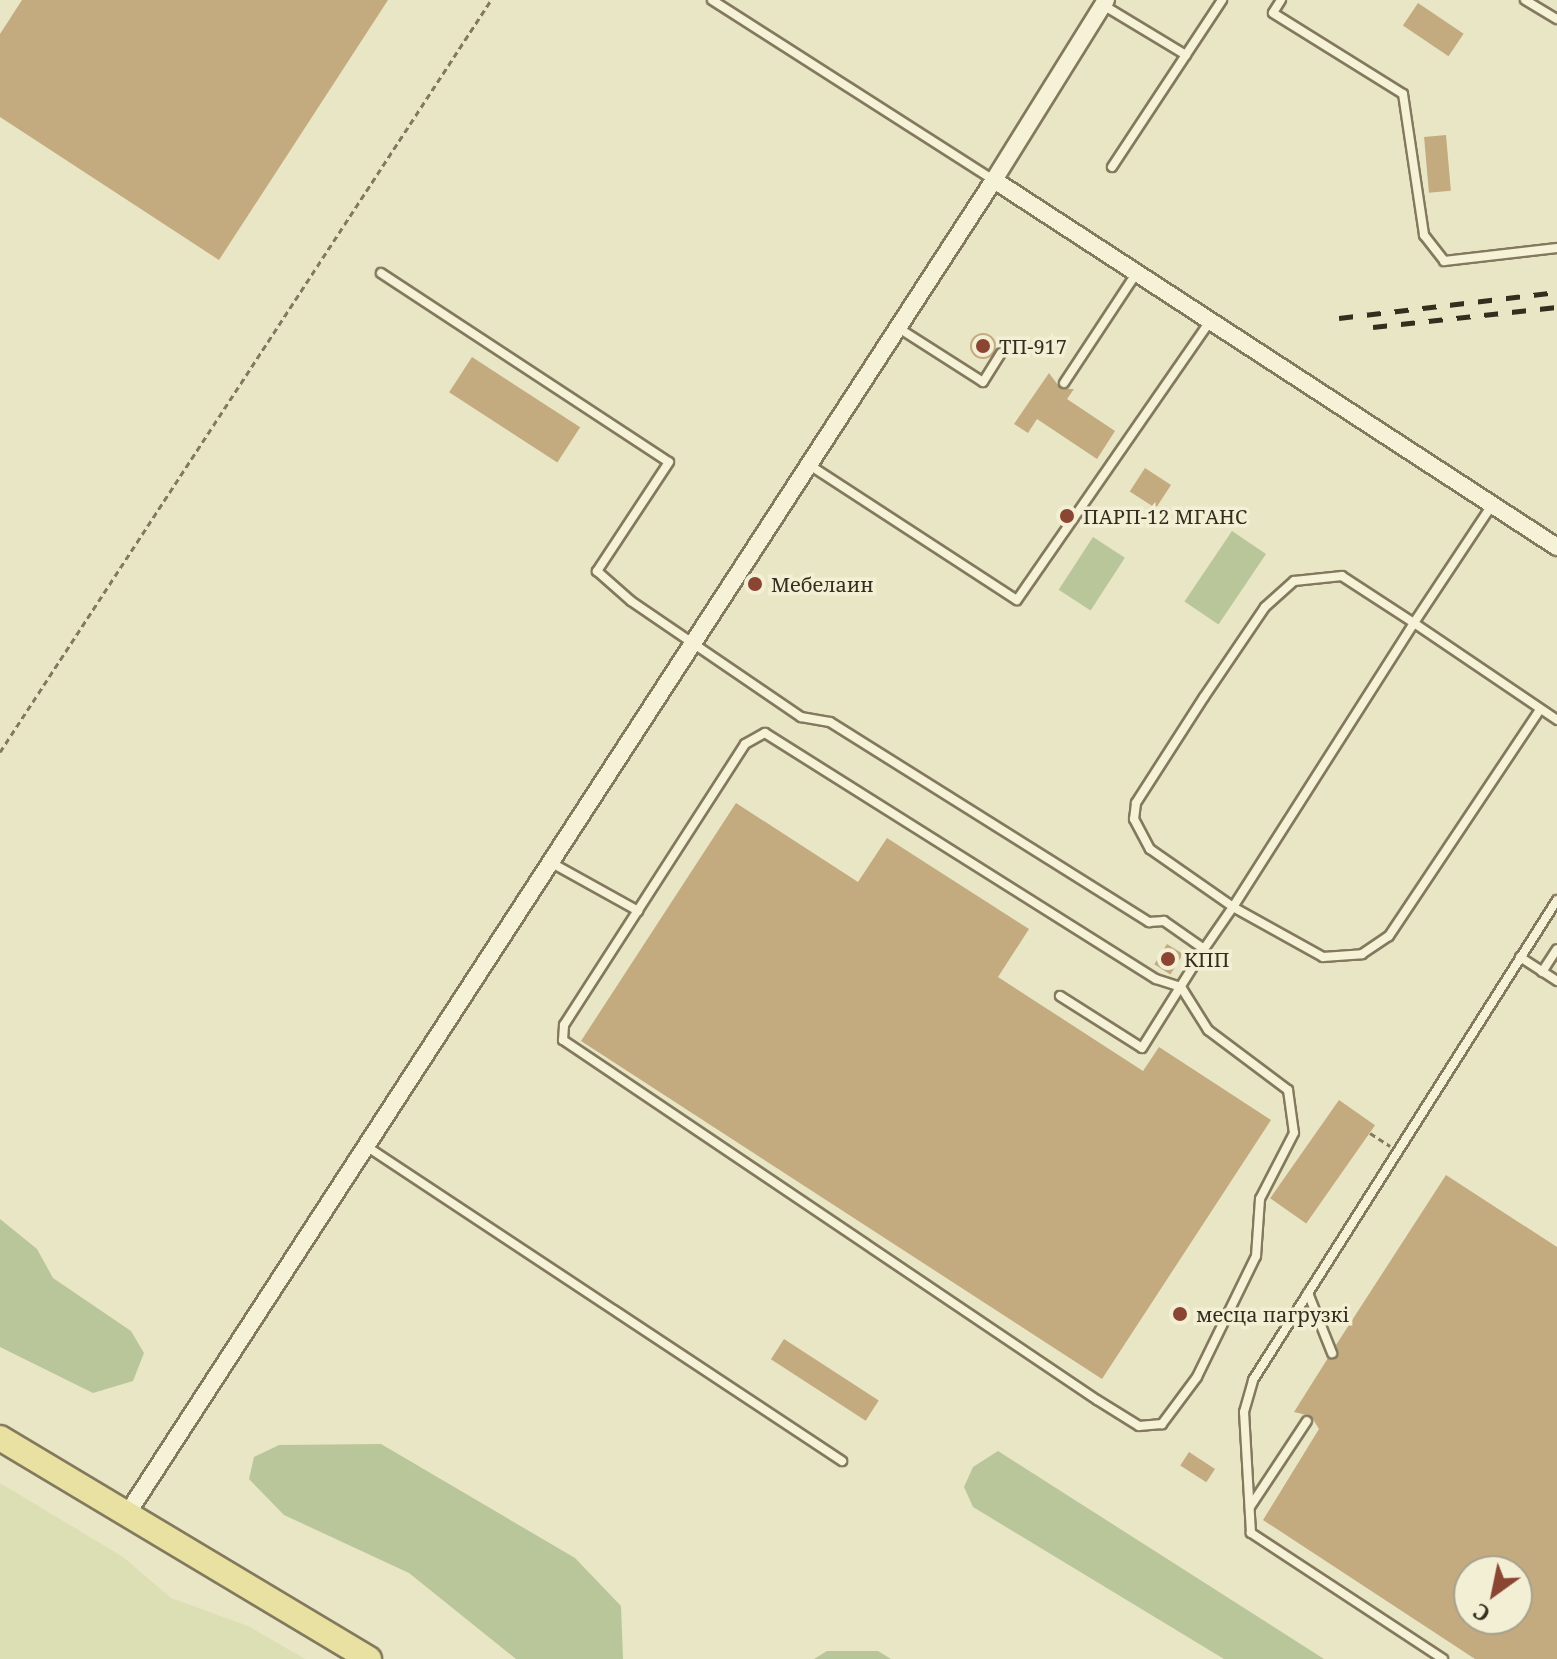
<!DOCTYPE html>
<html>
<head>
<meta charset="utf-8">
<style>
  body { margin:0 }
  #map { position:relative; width:1557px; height:1659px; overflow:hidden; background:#e9e6c5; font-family:"Noto Serif",serif }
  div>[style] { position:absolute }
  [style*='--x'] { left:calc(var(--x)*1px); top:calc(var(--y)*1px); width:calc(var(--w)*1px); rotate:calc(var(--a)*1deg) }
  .farmland>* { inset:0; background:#dcdeb3 }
  .green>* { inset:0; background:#b8c69a; transform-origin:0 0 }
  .building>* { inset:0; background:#c4aa7f; transform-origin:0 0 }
  .round { border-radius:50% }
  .path>* { height:3px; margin-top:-1.5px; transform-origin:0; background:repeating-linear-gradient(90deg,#83795d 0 6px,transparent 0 10px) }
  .roads { filter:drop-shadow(2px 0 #83795d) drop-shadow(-2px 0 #83795d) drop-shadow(0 2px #83795d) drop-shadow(0 -2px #83795d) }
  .lane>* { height:8px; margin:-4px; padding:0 4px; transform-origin:4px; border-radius:4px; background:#f5f2d7 }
  .street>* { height:16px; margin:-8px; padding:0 8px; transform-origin:8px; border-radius:8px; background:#f5f2d7 }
  .primary>* { height:24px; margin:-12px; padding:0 12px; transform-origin:12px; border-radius:12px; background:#e9e1a1 }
  .rail>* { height:5px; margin-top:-2.5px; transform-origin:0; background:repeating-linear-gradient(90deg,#342e1f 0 14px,transparent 0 28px) }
  .dots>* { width:22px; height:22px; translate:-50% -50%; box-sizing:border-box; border:4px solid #f2efd4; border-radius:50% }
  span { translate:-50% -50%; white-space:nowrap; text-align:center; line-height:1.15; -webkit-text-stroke:7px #f2efd4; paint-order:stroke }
  .poi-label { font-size:20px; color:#342e1f }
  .left { translate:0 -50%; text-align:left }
  .north { position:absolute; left:1453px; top:1555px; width:80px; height:80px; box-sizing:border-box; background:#f2efd4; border:2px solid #a6a28c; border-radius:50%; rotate:213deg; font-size:22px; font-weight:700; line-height:32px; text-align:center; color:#342e1f }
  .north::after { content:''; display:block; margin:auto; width:28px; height:36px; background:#8b4533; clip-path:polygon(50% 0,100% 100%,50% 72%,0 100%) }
</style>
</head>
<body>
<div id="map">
  <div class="farmland">
    <div style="clip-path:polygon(0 1483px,123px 1557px,171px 1598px,248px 1626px,305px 1659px,0 1659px)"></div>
  </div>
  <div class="green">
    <div style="left:1232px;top:531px;width:41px;height:85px;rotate:34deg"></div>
    <div style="left:1093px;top:537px;width:38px;height:63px;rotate:33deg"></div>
    <div style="clip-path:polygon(0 1219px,37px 1249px,53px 1278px,131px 1331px,144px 1353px,133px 1381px,93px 1393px,0 1347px)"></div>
    <div style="clip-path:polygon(381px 1444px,575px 1558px,621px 1606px,623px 1659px,516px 1659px,409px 1573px,284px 1515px,249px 1479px,254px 1457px,279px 1445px)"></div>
    <div style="clip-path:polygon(998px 1451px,1324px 1659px,1224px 1659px,973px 1507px,964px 1487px,973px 1467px)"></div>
    <div style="clip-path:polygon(827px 1651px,878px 1651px,891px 1659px,814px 1659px)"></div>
  </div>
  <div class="building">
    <div style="clip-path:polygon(22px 0,388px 0,219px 260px,0 117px,0 34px)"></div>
    <div style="left:1418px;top:3px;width:55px;height:27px;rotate:34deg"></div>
    <div style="left:1446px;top:135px;width:56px;height:22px;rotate:85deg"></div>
    <div class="round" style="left:970px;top:333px;width:26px;height:26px"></div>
    <div style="left:472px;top:357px;width:129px;height:42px;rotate:33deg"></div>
    <div style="clip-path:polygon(1049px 373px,1061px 389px,1074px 389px,1067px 399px,1115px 431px,1097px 459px,1037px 419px,1028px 433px,1014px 424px)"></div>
    <div style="left:1145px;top:468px;width:31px;height:28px;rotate:33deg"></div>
    <div style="clip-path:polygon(736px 803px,858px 882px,887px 838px,1029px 929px,998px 977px,1143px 1071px,1159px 1047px,1271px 1120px,1102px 1379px,581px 1041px)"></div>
    <div style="left:1167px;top:944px;width:19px;height:24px;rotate:32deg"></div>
    <div style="left:1339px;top:1100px;width:44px;height:120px;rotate:35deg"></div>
    <div style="clip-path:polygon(evenodd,1446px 1175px,1557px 1247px,1557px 1659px,1475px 1659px,1263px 1520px,1319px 1429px,1311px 1416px,1294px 1412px,1328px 1358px,1338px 1357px,1336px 1345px,1446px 1175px,1469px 1571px,1517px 1571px,1517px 1619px,1469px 1619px,1469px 1571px)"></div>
    <div style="left:784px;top:1339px;width:113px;height:24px;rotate:33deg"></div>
    <div style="left:1189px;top:1452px;width:31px;height:16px;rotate:33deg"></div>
  </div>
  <div class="path">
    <div style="--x:0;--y:752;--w:898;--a:-56.86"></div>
    <div style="--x:1370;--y:1133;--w:24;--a:33"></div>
  </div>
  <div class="roads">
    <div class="lane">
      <div style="--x:712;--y:0;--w:335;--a:32.6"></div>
      <div style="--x:1281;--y:0;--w:15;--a:122"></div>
      <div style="--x:1273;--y:13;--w:153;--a:31.9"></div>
      <div style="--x:1403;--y:94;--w:143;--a:81.5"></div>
      <div style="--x:1424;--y:235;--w:33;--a:52"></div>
      <div style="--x:1444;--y:261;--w:114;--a:-6.6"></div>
      <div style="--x:1525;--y:0;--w:37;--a:31"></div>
      <div style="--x:1103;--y:5;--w:97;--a:31.1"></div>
      <div style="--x:1112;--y:167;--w:200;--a:-56.6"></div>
      <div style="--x:381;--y:273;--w:344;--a:33.3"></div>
      <div style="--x:669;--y:462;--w:131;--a:123.4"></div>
      <div style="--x:597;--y:571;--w:45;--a:41.4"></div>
      <div style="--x:631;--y:601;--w:206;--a:34.3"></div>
      <div style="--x:801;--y:717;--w:29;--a:10"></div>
      <div style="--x:830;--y:722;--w:377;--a:32.1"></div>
      <div style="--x:1149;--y:922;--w:15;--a:-4"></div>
      <div style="--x:1164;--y:921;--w:49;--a:35"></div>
      <div style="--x:897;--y:327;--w:102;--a:32.6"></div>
      <div style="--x:983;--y:382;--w:34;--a:-58"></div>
      <div style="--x:1064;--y:383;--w:131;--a:-56.6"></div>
      <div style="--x:808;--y:464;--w:249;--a:33.1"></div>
      <div style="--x:1017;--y:600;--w:337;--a:-55.3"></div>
      <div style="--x:1492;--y:505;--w:141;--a:123.5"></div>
      <div style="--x:1414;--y:623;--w:173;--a:34.1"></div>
      <div style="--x:765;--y:733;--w:462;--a:32.2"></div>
      <div style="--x:1156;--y:979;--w:26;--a:18"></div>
      <div style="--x:1181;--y:987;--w:51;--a:57.9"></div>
      <div style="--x:1208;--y:1030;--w:100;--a:36.9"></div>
      <div style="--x:1288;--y:1090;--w:43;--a:82.1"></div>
      <div style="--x:1294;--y:1133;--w:74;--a:117.3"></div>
      <div style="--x:1260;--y:1199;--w:57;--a:94"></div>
      <div style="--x:1256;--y:1256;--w:135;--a:116"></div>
      <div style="--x:1197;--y:1377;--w:59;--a:126.7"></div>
      <div style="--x:1162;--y:1424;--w:23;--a:175"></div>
      <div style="--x:1139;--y:1426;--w:49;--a:-148.2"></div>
      <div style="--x:1097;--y:1400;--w:644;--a:-146.01"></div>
      <div style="--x:563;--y:1040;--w:15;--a:-86"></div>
      <div style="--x:564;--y:1025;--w:334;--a:-57.2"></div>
      <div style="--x:745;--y:744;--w:23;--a:-29"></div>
      <div style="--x:550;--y:862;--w:101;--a:29.1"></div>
      <div style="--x:1520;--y:957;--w:44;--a:33"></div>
      <div style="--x:1542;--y:972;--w:27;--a:-57"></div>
      <div style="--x:1060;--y:996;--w:97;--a:32.4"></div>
      <div style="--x:1142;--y:1048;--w:117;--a:-57.9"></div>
      <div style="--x:1204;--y:949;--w:51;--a:-55.4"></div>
      <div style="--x:1233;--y:907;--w:337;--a:-57.5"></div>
      <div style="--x:1414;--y:623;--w:86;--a:-146.9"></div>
      <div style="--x:1342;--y:576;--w:48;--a:174.1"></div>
      <div style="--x:1294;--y:581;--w:39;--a:138"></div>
      <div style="--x:1265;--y:607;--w:109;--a:124.1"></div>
      <div style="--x:1204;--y:697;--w:126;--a:122.7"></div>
      <div style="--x:1136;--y:803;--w:16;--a:97"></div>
      <div style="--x:1134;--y:819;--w:34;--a:62"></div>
      <div style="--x:1150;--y:849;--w:101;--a:34.9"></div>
      <div style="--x:1233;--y:907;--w:103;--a:29.1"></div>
      <div style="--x:1323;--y:957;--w:39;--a:-4"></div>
      <div style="--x:1362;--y:954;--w:32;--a:-34"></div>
      <div style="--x:1389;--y:936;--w:272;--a:-56.3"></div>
      <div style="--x:366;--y:1146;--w:571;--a:33.5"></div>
      <div style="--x:1308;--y:1293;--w:65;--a:68.2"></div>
      <div style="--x:1250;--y:1507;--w:103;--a:-56.5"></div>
      <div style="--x:1443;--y:1659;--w:230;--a:-146.7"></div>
      <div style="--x:1251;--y:1533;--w:121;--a:-93.3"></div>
      <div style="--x:1244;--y:1412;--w:33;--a:-74"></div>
      <div style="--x:1253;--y:1380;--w:568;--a:-57.65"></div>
    </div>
    <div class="street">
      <div style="--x:1106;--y:0;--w:212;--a:121.9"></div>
      <div style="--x:994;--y:180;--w:672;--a:33.1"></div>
      <div style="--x:127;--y:1514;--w:1591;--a:-56.98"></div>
    </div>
    <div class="primary">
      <div style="--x:0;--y:1438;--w:430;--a:30.9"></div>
    </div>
  </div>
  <div class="rail">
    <div style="--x:1339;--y:318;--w:220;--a:-6.8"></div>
    <div style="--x:1373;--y:327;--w:185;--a:-6.2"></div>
  </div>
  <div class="dots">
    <div style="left:983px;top:346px;background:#8b4533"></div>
    <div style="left:1067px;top:516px;background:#8b4533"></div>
    <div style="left:755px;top:584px;background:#8b4533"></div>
    <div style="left:1168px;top:959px;background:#8b4533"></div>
    <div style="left:1180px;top:1314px;background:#8b4533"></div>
  </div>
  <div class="poi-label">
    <span class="left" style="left:999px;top:346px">ТП-917</span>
    <span class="left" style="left:1083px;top:516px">ПАРП-12 МГАНС</span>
    <span class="left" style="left:771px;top:584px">Мебелаин</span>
    <span class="left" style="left:1184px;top:959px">КПП</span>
    <span class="left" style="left:1196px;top:1314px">месца пагрузкі</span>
  </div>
  <div class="north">С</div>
</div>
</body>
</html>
